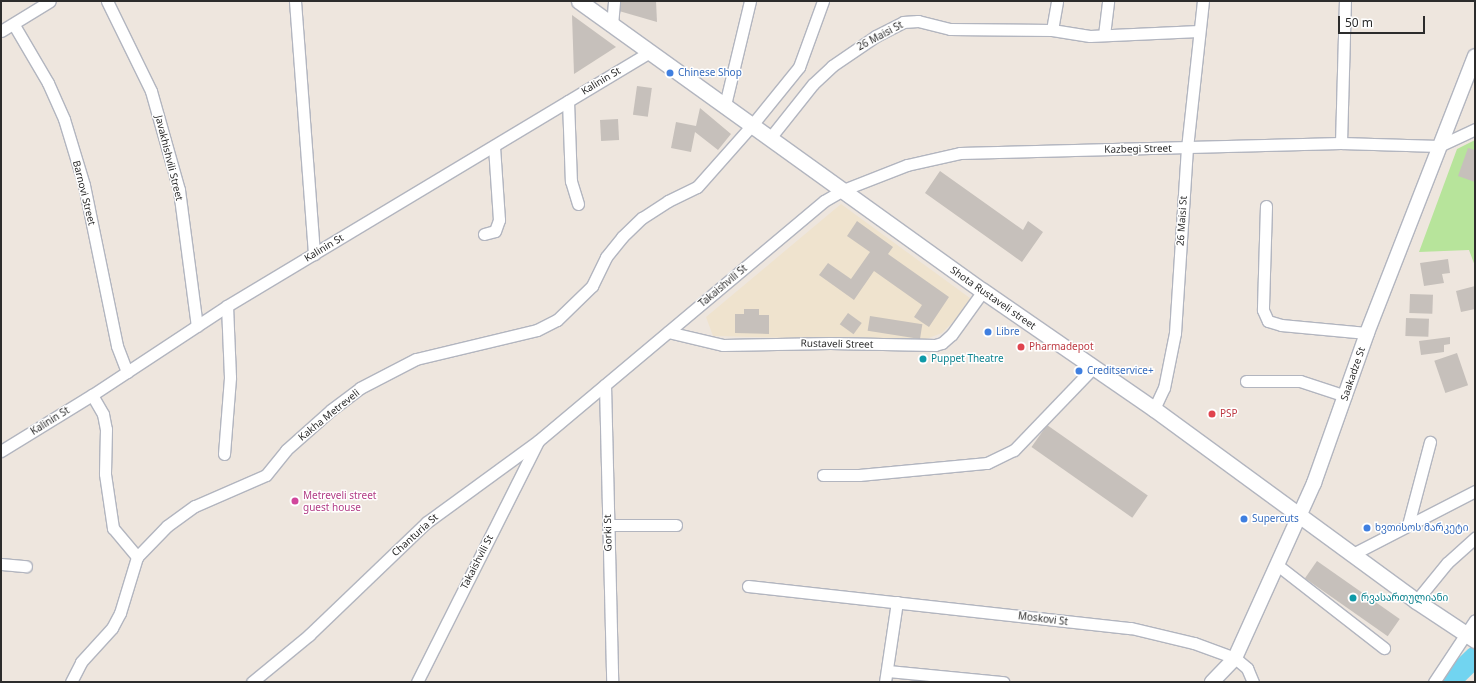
<!DOCTYPE html>
<html>
<head>
<meta charset="utf-8">
<style>
  body { margin:0 }
  #map { position:relative; width:1476px; height:683px; overflow:hidden; background:#eee6de; font-family:"Noto Sans","Noto Sans Georgian",sans-serif }
  div>[style] { position:absolute }
  [style*='--x'] { left:calc(var(--x)*1px); top:calc(var(--y)*1px); width:calc(var(--w)*1px); rotate:calc(var(--a)*1deg) }
  .education>* { inset:0; background:#efe3ce }
  .green>* { inset:0; background:#b7e49b }
  .river>* { height:21px; margin:-10.5px; padding:0 10.5px; transform-origin:10.5px; border-radius:10.5px; background:#71d4f0 }
  .building>* { inset:0; background:#c6c0bb; transform-origin:0 0 }
  .roads { filter:drop-shadow(1px 0 #b2b5bf) drop-shadow(-1px 0 #b2b5bf) drop-shadow(0 1px #b2b5bf) drop-shadow(0 -1px #b2b5bf) }
  .minor>* { height:11px; margin:-5.5px; padding:0 5.5px; transform-origin:5.5px; border-radius:5.5px; background:#fff }
  .tertiary>* { height:14px; margin:-7px; padding:0 7px; transform-origin:7px; border-radius:7px; background:#fff }
  .secondary>* { height:15px; margin:-7.5px; padding:0 7.5px; transform-origin:7.5px; border-radius:7.5px; background:#fff }
  .dots>* { width:11px; height:11px; translate:-50% -50%; box-sizing:border-box; border:2px solid #fff; border-radius:50% }
  span { translate:-50% -50%; white-space:nowrap; text-align:center; line-height:1.15; -webkit-text-stroke:3px #fff; paint-order:stroke }
  .street-label { font-size:10px; color:#2c2c2c }
  .shop-label { font-size:10px; color:#366cbe }
  .left { translate:0 -50%; text-align:left }
  .health-label { font-size:10px; color:#be3a42 }
  .culture-label { font-size:10px; color:#0d838f }
  .hotel-label { font-size:10px; color:#b23c85 }
  .frame { position:absolute; inset:0; border:2px solid #2c2c2c; pointer-events:none }
  .scale { position:absolute; left:1338px; top:16px; width:87px; height:18px; box-sizing:border-box; border:2px solid #2c2c2c; border-top:0; padding-left:5px; font-size:12px; line-height:14px; white-space:nowrap; color:#2c2c2c; -webkit-text-stroke:3px #fff; paint-order:stroke }
</style>
</head>
<body>
<div id="map">
  <div class="education">
    <div style="clip-path:polygon(841px 204px,974px 301px,942px 333px,921px 341px,713px 336px,706px 317px)"></div>
  </div>
  <div class="green">
    <div style="clip-path:polygon(1475px 140px,1475px 266px,1469px 250px,1419px 252px,1457px 149px)"></div>
  </div>
  <div class="river">
    <div style="--x:1448;--y:682;--w:37;--a:-44"></div>
  </div>
  <div class="building">
    <div style="clip-path:polygon(619px 1px,656px 1px,657px 22px,619px 11px)"></div>
    <div style="clip-path:polygon(572px 15px,616px 47px,574px 74px)"></div>
    <div style="left:637px;top:86px;width:15px;height:29px;rotate:8deg"></div>
    <div style="clip-path:polygon(700px 108px,731px 134px,718px 150px,695px 132px,691px 152px,671px 148px,676px 122px,696px 126px)"></div>
    <div style="left:618px;top:119px;width:21px;height:18px;rotate:87deg"></div>
    <div style="clip-path:polygon(1468px 148px,1475px 150px,1475px 182px,1458px 176px)"></div>
    <div style="clip-path:polygon(940px 171px,1023px 230px,1028px 221px,1043px 232px,1022px 262px,925px 193px)"></div>
    <div style="clip-path:polygon(857px 221px,893px 247px,888px 254px,949px 297px,929px 327px,914px 317px,922px 305px,874px 271px,854px 300px,819px 275px,828px 263px,851px 279px,870px 252px,847px 236px)"></div>
    <div style="clip-path:polygon(1448px 259px,1450px 273px,1442px 274px,1444px 283px,1424px 286px,1420px 263px)"></div>
    <div style="clip-path:polygon(1475px 286px,1475px 309px,1461px 312px,1456px 291px)"></div>
    <div style="left:1410px;top:294px;width:23px;height:19px;rotate:2deg"></div>
    <div style="clip-path:polygon(744px 309px,759px 309px,759px 315px,769px 315px,769px 334px,735px 333px,735px 314px,744px 314px)"></div>
    <div style="left:848px;top:313px;width:17px;height:14px;rotate:36deg"></div>
    <div style="left:870px;top:316px;width:53px;height:15px;rotate:9deg"></div>
    <div style="left:1406px;top:318px;width:23px;height:18px;rotate:2deg"></div>
    <div style="clip-path:polygon(1450px 337px,1450px 344px,1444px 345px,1444px 352px,1421px 355px,1419px 341px)"></div>
    <div style="left:1457px;top:353px;width:34px;height:24px;rotate:71deg"></div>
    <div style="left:1047px;top:425px;width:123px;height:27px;rotate:35deg"></div>
    <div style="left:1317px;top:561px;width:101px;height:21px;rotate:35deg"></div>
  </div>
  <div class="roads">
    <div class="minor">
      <div style="--x:107;--y:1;--w:100;--a:63.9"></div>
      <div style="--x:151;--y:91;--w:103;--a:74.2"></div>
      <div style="--x:179;--y:190;--w:137;--a:82.5"></div>
      <div style="--x:295;--y:1;--w:254;--a:85.7"></div>
      <div style="--x:14;--y:25;--w:67;--a:59.6"></div>
      <div style="--x:48;--y:83;--w:39;--a:66"></div>
      <div style="--x:64;--y:119;--w:69;--a:73.1"></div>
      <div style="--x:84;--y:185;--w:164;--a:78.4"></div>
      <div style="--x:117;--y:346;--w:28;--a:69"></div>
      <div style="--x:612;--y:25;--w:24;--a:-85"></div>
      <div style="--x:1052;--y:30;--w:29;--a:-80"></div>
      <div style="--x:1;--y:31;--w:57;--a:-31.5"></div>
      <div style="--x:1104;--y:35;--w:34;--a:-83"></div>
      <div style="--x:568;--y:101;--w:80;--a:87.9"></div>
      <div style="--x:571;--y:181;--w:24;--a:73"></div>
      <div style="--x:725;--y:105;--w:107;--a:-76.5"></div>
      <div style="--x:770;--y:138;--w:69;--a:-51.5"></div>
      <div style="--x:813;--y:84;--w:26;--a:-43"></div>
      <div style="--x:832;--y:66;--w:53;--a:-34.3"></div>
      <div style="--x:876;--y:36;--w:30;--a:-27"></div>
      <div style="--x:903;--y:22;--w:15;--a:-4"></div>
      <div style="--x:918;--y:21;--w:33;--a:14"></div>
      <div style="--x:950;--y:29;--w:102;--a:0.6"></div>
      <div style="--x:1052;--y:30;--w:38;--a:9"></div>
      <div style="--x:1090;--y:36;--w:109;--a:-2.6"></div>
      <div style="--x:1341;--y:143;--w:142;--a:-88.4"></div>
      <div style="--x:1266;--y:206;--w:104;--a:91.7"></div>
      <div style="--x:1263;--y:310;--w:12;--a:66"></div>
      <div style="--x:1268;--y:321;--w:14;--a:17"></div>
      <div style="--x:1281;--y:325;--w:86;--a:5.3"></div>
      <div style="--x:484;--y:234;--w:11;--a:-15"></div>
      <div style="--x:495;--y:231;--w:12;--a:-70"></div>
      <div style="--x:499;--y:220;--w:74;--a:-93.9"></div>
      <div style="--x:668;--y:332;--w:57;--a:13.3"></div>
      <div style="--x:723;--y:345;--w:107;--a:-1.1"></div>
      <div style="--x:830;--y:343;--w:105;--a:1.1"></div>
      <div style="--x:935;--y:345;--w:7;--a:-16"></div>
      <div style="--x:942;--y:343;--w:13;--a:-42"></div>
      <div style="--x:952;--y:334;--w:53;--a:-54.2"></div>
      <div style="--x:1246;--y:381;--w:54;--a:0"></div>
      <div style="--x:1300;--y:381;--w:48;--a:18.1"></div>
      <div style="--x:605;--y:385;--w:297;--a:88.6"></div>
      <div style="--x:92;--y:395;--w:22;--a:60"></div>
      <div style="--x:103;--y:414;--w:15;--a:79"></div>
      <div style="--x:106;--y:429;--w:45;--a:91.3"></div>
      <div style="--x:105;--y:474;--w:55;--a:81.6"></div>
      <div style="--x:113;--y:528;--w:38;--a:50"></div>
      <div style="--x:1154;--y:409;--w:23;--a:-65"></div>
      <div style="--x:1164;--y:388;--w:56;--a:-78.7"></div>
      <div style="--x:1175;--y:333;--w:185;--a:-86.3"></div>
      <div style="--x:1187;--y:148;--w:148;--a:-83.8"></div>
      <div style="--x:1;--y:451;--w:107;--a:-31.6"></div>
      <div style="--x:92;--y:395;--w:162;--a:-33.4"></div>
      <div style="--x:227;--y:306;--w:493;--a:-31"></div>
      <div style="--x:224;--y:454;--w:77;--a:-85.5"></div>
      <div style="--x:230;--y:377;--w:71;--a:-92.4"></div>
      <div style="--x:823;--y:475;--w:36;--a:0"></div>
      <div style="--x:859;--y:475;--w:129;--a:-5.4"></div>
      <div style="--x:987;--y:463;--w:30;--a:-26"></div>
      <div style="--x:1014;--y:450;--w:114;--a:-46.1"></div>
      <div style="--x:608;--y:525;--w:68;--a:0"></div>
      <div style="--x:1408;--y:525;--w:86;--a:-75.2"></div>
      <div style="--x:1351;--y:555;--w:140;--a:-27.3"></div>
      <div style="--x:1;--y:564;--w:25;--a:5"></div>
      <div style="--x:1276;--y:564;--w:137;--a:37.9"></div>
      <div style="--x:748;--y:586;--w:385;--a:6.3"></div>
      <div style="--x:1131;--y:628;--w:65;--a:13.4"></div>
      <div style="--x:1194;--y:643;--w:44;--a:20.1"></div>
      <div style="--x:1235;--y:658;--w:16;--a:40"></div>
      <div style="--x:1247;--y:668;--w:15;--a:67"></div>
      <div style="--x:1416;--y:601;--w:49;--a:-50.8"></div>
      <div style="--x:1447;--y:563;--w:38;--a:-42"></div>
      <div style="--x:888;--y:671;--w:116;--a:5.5"></div>
      <div style="--x:71;--y:682;--w:22;--a:-63"></div>
      <div style="--x:81;--y:662;--w:46;--a:-47.6"></div>
      <div style="--x:112;--y:628;--w:17;--a:-62"></div>
      <div style="--x:120;--y:613;--w:59;--a:-73.1"></div>
      <div style="--x:137;--y:557;--w:43;--a:-45.9"></div>
      <div style="--x:167;--y:526;--w:34;--a:-36"></div>
      <div style="--x:195;--y:506;--w:77;--a:-23.6"></div>
      <div style="--x:266;--y:475;--w:32;--a:-51"></div>
      <div style="--x:286;--y:450;--w:60;--a:-41.6"></div>
      <div style="--x:331;--y:410;--w:36;--a:-37"></div>
      <div style="--x:360;--y:388;--w:63;--a:-27.4"></div>
      <div style="--x:416;--y:359;--w:124;--a:-13.5"></div>
      <div style="--x:537;--y:330;--w:22;--a:-27"></div>
      <div style="--x:557;--y:320;--w:49;--a:-44.2"></div>
      <div style="--x:592;--y:286;--w:32;--a:-64"></div>
      <div style="--x:606;--y:257;--w:26;--a:-51"></div>
      <div style="--x:622;--y:237;--w:28;--a:-44"></div>
      <div style="--x:642;--y:218;--w:31;--a:-33"></div>
      <div style="--x:668;--y:201;--w:32;--a:-26"></div>
      <div style="--x:697;--y:187;--w:83;--a:-48.4"></div>
      <div style="--x:752;--y:125;--w:75;--a:-51"></div>
      <div style="--x:799;--y:67;--w:70;--a:-70"></div>
      <div style="--x:252;--y:682;--w:74;--a:-39.5"></div>
      <div style="--x:309;--y:635;--w:163;--a:-43.8"></div>
      <div style="--x:427;--y:522;--w:137;--a:-36.1"></div>
      <div style="--x:538;--y:441;--w:373;--a:-40"></div>
      <div style="--x:824;--y:201;--w:22;--a:-30"></div>
      <div style="--x:843;--y:190;--w:69;--a:-21.3"></div>
      <div style="--x:907;--y:165;--w:54;--a:-12.8"></div>
      <div style="--x:960;--y:153;--w:381;--a:-1.5"></div>
      <div style="--x:1341;--y:143;--w:98;--a:1.8"></div>
      <div style="--x:1439;--y:146;--w:40;--a:-25"></div>
      <div style="--x:417;--y:682;--w:267;--a:-63.3"></div>
      <div style="--x:885;--y:682;--w:81;--a:-81.5"></div>
      <div style="--x:1434;--y:682;--w:74;--a:-56.5"></div>
    </div>
    <div class="tertiary">
      <div style="--x:1212;--y:682;--w:33;--a:-46"></div>
      <div style="--x:1235;--y:658;--w:192;--a:-65.7"></div>
      <div style="--x:1314;--y:483;--w:159;--a:-70.5"></div>
      <div style="--x:1367;--y:333;--w:297;--a:-68.7"></div>
    </div>
    <div class="secondary">
      <div style="--x:579;--y:1;--w:497;--a:35.7"></div>
      <div style="--x:983;--y:291;--w:208;--a:34.6"></div>
      <div style="--x:1154;--y:409;--w:325;--a:36.2"></div>
      <div style="--x:1416;--y:601;--w:71;--a:33.5"></div>
    </div>
  </div>
  <div class="dots">
    <div style="left:670px;top:73px;background:#3f7fe0"></div>
    <div style="left:988px;top:332px;background:#3f7fe0"></div>
    <div style="left:1021px;top:347px;background:#e0444e"></div>
    <div style="left:923px;top:359px;background:#0f9aa8"></div>
    <div style="left:1079px;top:371px;background:#3f7fe0"></div>
    <div style="left:1212px;top:414px;background:#e0444e"></div>
    <div style="left:295px;top:501px;background:#d1479c"></div>
    <div style="left:1244px;top:519px;background:#3f7fe0"></div>
    <div style="left:1367px;top:528px;background:#3f7fe0"></div>
    <div style="left:1353px;top:598px;background:#0f9aa8"></div>
  </div>
  <div class="street-label">
    <span style="left:880px;top:36px;rotate:-28deg">26 Maisi St</span>
    <span style="left:601px;top:81px;rotate:-31deg">Kalinin St</span>
    <span style="left:1138px;top:149px;rotate:-1deg">Kazbegi Street</span>
    <span style="left:169px;top:158px;rotate:76deg">Javakhishvili Street</span>
    <span style="left:84px;top:193px;rotate:76deg">Barnovi Street</span>
    <span style="left:1182px;top:221px;rotate:-86deg">26 Maisi St</span>
    <span style="left:324px;top:248px;rotate:-31deg">Kalinin St</span>
    <span style="left:723px;top:286px;rotate:-40deg">Takaishvili St</span>
    <span style="left:993px;top:298px;rotate:35deg">Shota Rustaveli street</span>
    <span style="left:837px;top:344px;rotate:1deg">Rustaveli Street</span>
    <span style="left:1353px;top:374px;rotate:-71deg">Saakadze St</span>
    <span style="left:329px;top:415px;rotate:-39deg">Kakha Metreveli</span>
    <span style="left:50px;top:421px;rotate:-32deg">Kalinin St</span>
    <span style="left:608px;top:533px;rotate:-91deg">Gorki St</span>
    <span style="left:415px;top:535px;rotate:-42deg">Chanturia St</span>
    <span style="left:477px;top:562px;rotate:-63deg">Takaishvili St</span>
    <span style="left:1043px;top:619px;rotate:7deg">Moskovi St</span>
  </div>
  <div class="shop-label">
    <span class="left" style="left:678px;top:73px">Chinese Shop</span>
    <span class="left" style="left:996px;top:332px">Libre</span>
    <span class="left" style="left:1087px;top:371px">Creditservice+</span>
    <span class="left" style="left:1252px;top:519px">Supercuts</span>
    <span class="left" style="left:1375px;top:528px">ხვთისოს მარკეტი</span>
  </div>
  <div class="health-label">
    <span class="left" style="left:1029px;top:347px">Pharmadepot</span>
    <span class="left" style="left:1220px;top:414px">PSP</span>
  </div>
  <div class="culture-label">
    <span class="left" style="left:931px;top:359px">Puppet Theatre</span>
    <span class="left" style="left:1361px;top:598px">რვასართულიანი</span>
  </div>
  <div class="hotel-label">
    <span class="left" style="left:303px;top:501px">Metreveli street<br>guest house</span>
  </div>
  <div class="frame"></div>
  <div class="scale">50 m</div>
</div>
</body>
</html>
